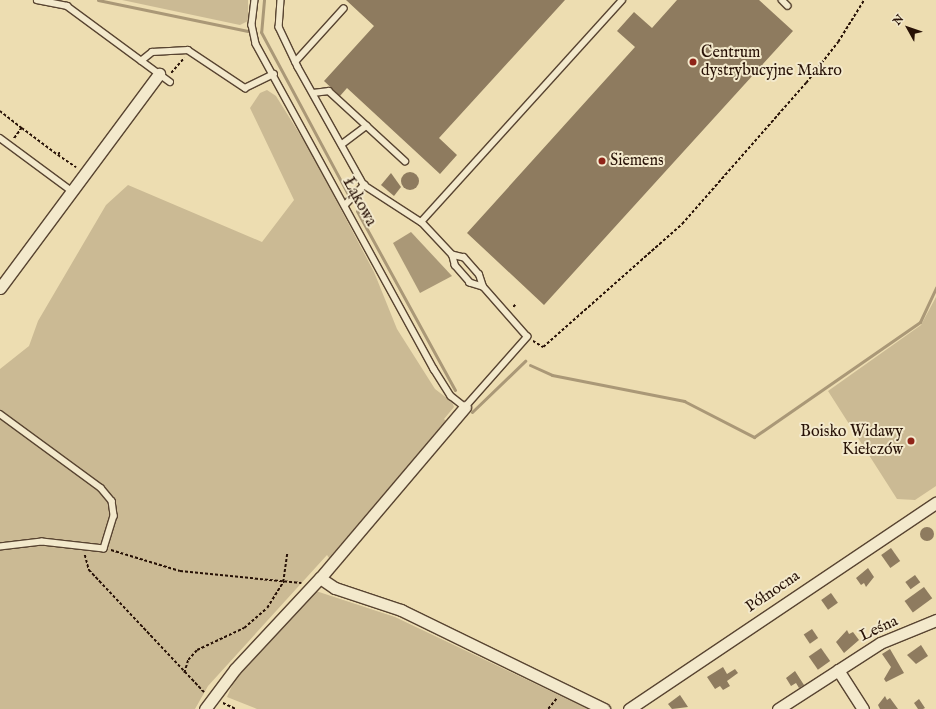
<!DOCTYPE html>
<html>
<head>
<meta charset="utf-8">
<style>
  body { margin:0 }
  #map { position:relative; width:936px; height:709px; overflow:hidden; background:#edddb1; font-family:"IM FELL English",serif }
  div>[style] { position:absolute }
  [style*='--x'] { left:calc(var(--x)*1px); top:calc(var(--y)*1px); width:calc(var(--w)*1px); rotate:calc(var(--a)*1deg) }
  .green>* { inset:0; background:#cbba94 }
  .water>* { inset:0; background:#aa9877 }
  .stream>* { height:3px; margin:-1.5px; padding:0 1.5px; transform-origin:1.5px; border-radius:1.5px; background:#aa9877 }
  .building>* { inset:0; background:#8e7b5f; transform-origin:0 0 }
  .round { border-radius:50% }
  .path>* { height:1.5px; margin-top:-0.75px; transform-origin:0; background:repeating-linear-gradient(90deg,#271106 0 3px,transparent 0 5px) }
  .roads { filter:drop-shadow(1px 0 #584431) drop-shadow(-1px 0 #584431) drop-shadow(0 1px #584431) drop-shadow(0 -1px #584431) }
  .service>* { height:5.5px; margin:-2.75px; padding:0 2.75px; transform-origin:2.75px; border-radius:2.75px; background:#f3e9cc }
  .minor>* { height:11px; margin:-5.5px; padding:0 5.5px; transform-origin:5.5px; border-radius:5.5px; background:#f3e9cc }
  .dots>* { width:11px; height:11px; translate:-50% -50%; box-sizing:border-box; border:2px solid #f3e9cc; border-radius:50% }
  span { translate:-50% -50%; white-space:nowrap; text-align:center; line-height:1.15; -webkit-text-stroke:4px #f3e9cc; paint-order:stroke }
  .poi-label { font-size:16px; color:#271106 }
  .left { translate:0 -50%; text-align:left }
  .right { translate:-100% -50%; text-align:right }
  .street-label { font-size:16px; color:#271106 }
  .north { position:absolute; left:888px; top:8px; width:40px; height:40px; -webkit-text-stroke:3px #f3e9cc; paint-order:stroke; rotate:310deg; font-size:11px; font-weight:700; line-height:16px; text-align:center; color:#271106 }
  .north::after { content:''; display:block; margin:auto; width:14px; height:18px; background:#271106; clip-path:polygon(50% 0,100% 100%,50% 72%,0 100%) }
</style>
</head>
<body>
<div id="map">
  <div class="green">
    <div style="clip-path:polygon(122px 0,248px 0,248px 21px,240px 25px)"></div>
    <div style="clip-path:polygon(267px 90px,276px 96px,309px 149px,374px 272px,397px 329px,435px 389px,452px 402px,454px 407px,444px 419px,446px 421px,329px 558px,327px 555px,208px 686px,195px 709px,0 709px,0 369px,29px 346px,38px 321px,106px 205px,128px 185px,262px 242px,294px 200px,250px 108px,260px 93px)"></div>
    <div style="clip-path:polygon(936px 297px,936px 486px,915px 500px,897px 499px,828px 391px,921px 325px)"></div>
    <div style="clip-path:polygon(316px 591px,395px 617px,588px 709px,257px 709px,227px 697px,234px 681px)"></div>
  </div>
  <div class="water">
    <div style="clip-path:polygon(411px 232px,452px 276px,420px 293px,393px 243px)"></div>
  </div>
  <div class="stream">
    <div style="--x:98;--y:0;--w:153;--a:11.7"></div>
    <div style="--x:264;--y:0;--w:32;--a:95"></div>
    <div style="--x:261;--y:32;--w:184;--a:61.8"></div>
    <div style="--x:357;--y:211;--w:204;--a:61.3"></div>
    <div style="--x:530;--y:365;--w:24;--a:24"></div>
    <div style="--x:552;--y:375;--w:135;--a:11.1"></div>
    <div style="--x:684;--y:401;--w:79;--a:27.2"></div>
    <div style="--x:754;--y:437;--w:202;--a:-34.7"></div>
    <div style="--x:920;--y:322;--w:38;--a:-65"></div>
    <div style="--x:472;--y:412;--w:74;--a:-43.9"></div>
  </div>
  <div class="building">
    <div style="clip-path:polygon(346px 0,565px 0,439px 138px,457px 155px,440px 174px,347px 88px,340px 96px,324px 81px,374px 26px)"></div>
    <div style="clip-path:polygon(677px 0,759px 0,793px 31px,544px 305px,467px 233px,635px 47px,617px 31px,634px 12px,652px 28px)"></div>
    <div class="round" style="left:401px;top:172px;width:18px;height:18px"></div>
    <div style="clip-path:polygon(391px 173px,401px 187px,394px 196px,381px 185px)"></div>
    <div class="round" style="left:920px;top:527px;width:14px;height:14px"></div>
    <div style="left:891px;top:548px;width:16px;height:12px;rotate:55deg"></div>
    <div style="clip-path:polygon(868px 568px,874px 577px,866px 587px,864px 583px,861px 585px,856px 578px)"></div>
    <div style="left:915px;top:575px;width:9px;height:12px;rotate:54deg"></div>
    <div style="left:924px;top:587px;width:14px;height:24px;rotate:54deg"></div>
    <div style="left:831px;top:593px;width:12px;height:12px;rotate:55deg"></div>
    <div style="left:812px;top:629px;width:11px;height:10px;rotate:56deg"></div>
    <div style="clip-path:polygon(847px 630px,849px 634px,853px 632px,859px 640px,844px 653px,836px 642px)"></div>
    <div style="clip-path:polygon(921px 645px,928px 656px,916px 664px,907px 655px)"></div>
    <div style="left:821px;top:648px;width:16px;height:15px;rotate:55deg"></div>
    <div style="clip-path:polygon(890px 649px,904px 673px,886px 682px,884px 679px,891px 667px,882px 654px)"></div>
    <div style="clip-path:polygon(723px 667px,727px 674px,735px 669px,738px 673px,727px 681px,730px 686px,723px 690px,720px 686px,715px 689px,707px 677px)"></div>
    <div style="clip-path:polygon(795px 671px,804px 685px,799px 688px,796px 683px,791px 686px,786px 678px)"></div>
    <div style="clip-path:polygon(680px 695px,688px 707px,672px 709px,668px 704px)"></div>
    <div style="clip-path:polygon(885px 696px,887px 700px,890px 698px,898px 709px,880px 709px,878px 705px)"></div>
    <div style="clip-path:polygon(919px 699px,925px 708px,923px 709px,918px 709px,914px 703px)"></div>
  </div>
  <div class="path">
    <div style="--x:171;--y:73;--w:20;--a:-49"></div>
    <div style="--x:0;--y:111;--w:28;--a:38"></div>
    <div style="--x:22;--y:128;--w:14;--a:126"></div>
    <div style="--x:22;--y:128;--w:45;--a:36.9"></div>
    <div style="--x:58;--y:155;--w:4;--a:-63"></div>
    <div style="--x:58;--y:155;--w:22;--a:34"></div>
    <div style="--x:513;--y:307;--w:3;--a:-45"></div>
    <div style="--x:533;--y:341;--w:12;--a:31"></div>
    <div style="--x:543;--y:347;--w:186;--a:-41.5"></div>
    <div style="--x:682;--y:224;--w:188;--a:-48.7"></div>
    <div style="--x:806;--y:83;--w:52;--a:-52"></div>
    <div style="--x:838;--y:42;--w:49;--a:-58.2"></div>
    <div style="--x:111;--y:550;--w:72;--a:16.9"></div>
    <div style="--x:180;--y:571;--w:122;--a:5.7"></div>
    <div style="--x:85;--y:555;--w:16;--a:75"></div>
    <div style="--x:89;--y:570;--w:168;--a:46.7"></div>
    <div style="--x:184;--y:673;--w:14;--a:-73"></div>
    <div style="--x:188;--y:660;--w:13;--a:-48"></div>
    <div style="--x:197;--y:650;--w:52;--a:-25.1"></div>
    <div style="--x:244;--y:628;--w:30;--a:-41"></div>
    <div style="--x:267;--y:608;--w:31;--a:-58"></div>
    <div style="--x:283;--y:582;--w:29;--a:-82"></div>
    <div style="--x:223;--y:703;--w:14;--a:25"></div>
    <div style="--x:548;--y:709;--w:14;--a:-51"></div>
  </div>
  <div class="roads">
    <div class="service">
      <div style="--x:37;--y:0;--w:31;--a:11"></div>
      <div style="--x:67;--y:6;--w:128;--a:36.4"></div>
      <div style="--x:255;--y:0;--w:25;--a:97"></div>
      <div style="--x:252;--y:25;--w:19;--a:78"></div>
      <div style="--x:256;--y:44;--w:371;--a:61.3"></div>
      <div style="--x:434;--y:369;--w:32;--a:58"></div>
      <div style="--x:451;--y:396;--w:18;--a:38"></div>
      <div style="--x:465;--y:407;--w:94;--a:-48.5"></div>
      <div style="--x:527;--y:337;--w:67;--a:-131.3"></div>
      <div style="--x:483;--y:287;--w:13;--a:-108"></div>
      <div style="--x:479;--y:275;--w:23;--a:-131"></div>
      <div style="--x:464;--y:258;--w:12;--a:-166"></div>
      <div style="--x:281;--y:0;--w:27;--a:94"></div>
      <div style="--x:279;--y:27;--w:44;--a:64.6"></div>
      <div style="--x:298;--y:67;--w:135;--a:60.8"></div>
      <div style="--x:782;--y:0;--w:8;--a:45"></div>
      <div style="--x:141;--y:61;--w:14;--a:-39"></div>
      <div style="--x:152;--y:52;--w:36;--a:-3"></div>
      <div style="--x:188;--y:50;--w:69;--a:33.7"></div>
      <div style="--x:245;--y:88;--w:32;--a:-26"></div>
      <div style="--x:295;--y:62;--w:72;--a:-47.8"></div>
      <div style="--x:313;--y:93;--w:16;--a:-7"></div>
      <div style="--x:329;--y:91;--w:52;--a:42.6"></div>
      <div style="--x:367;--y:126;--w:31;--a:143"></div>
      <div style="--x:367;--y:126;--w:52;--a:42.6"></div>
      <div style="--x:0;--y:138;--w:89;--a:36.4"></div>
      <div style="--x:345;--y:205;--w:28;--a:-46"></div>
      <div style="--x:364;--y:185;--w:68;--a:33"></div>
      <div style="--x:483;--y:287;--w:14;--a:-163"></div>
      <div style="--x:470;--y:283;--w:23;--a:-131"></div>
      <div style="--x:455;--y:266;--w:11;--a:-105"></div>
      <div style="--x:452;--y:255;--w:45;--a:-133.2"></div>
      <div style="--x:421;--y:222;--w:299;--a:-47.8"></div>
      <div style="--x:0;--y:414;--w:125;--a:36.2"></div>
      <div style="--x:101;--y:488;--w:17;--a:50"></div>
      <div style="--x:112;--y:501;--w:15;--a:82"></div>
      <div style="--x:114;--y:516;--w:34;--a:107"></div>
      <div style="--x:104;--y:549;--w:62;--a:-173.6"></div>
      <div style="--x:42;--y:542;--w:42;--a:173.2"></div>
    </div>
    <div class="minor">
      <div style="--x:0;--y:288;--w:267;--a:-53.4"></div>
      <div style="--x:320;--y:578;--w:18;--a:34"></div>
      <div style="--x:335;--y:588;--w:70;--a:18.4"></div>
      <div style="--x:401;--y:610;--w:226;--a:26"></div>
      <div style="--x:838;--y:670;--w:46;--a:57.3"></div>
      <div style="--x:205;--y:709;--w:50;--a:-53.1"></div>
      <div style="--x:235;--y:669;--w:125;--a:-47"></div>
      <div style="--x:320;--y:578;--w:224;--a:-49.7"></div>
      <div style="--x:629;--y:709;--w:370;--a:-33.9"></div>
      <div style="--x:778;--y:709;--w:121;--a:-32.9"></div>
      <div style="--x:880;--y:643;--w:61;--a:-22.3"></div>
    </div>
  </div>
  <div class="dots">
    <div style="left:693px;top:62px;background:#8f2418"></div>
    <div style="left:602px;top:161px;background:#8f2418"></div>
    <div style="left:911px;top:441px;background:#8f2418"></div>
  </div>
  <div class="poi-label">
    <span class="left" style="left:701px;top:62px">Centrum<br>dystrybucyjne Makro</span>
    <span class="left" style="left:610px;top:161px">Siemens</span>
    <span class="right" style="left:903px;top:441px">Boisko Widawy<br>Kiełczów</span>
  </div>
  <div class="street-label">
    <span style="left:359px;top:202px;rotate:61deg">Łąkowa</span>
    <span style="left:773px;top:592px;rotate:-34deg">Północna</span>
    <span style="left:879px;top:629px;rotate:-25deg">Leśna</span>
  </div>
  <div class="north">N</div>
</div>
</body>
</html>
